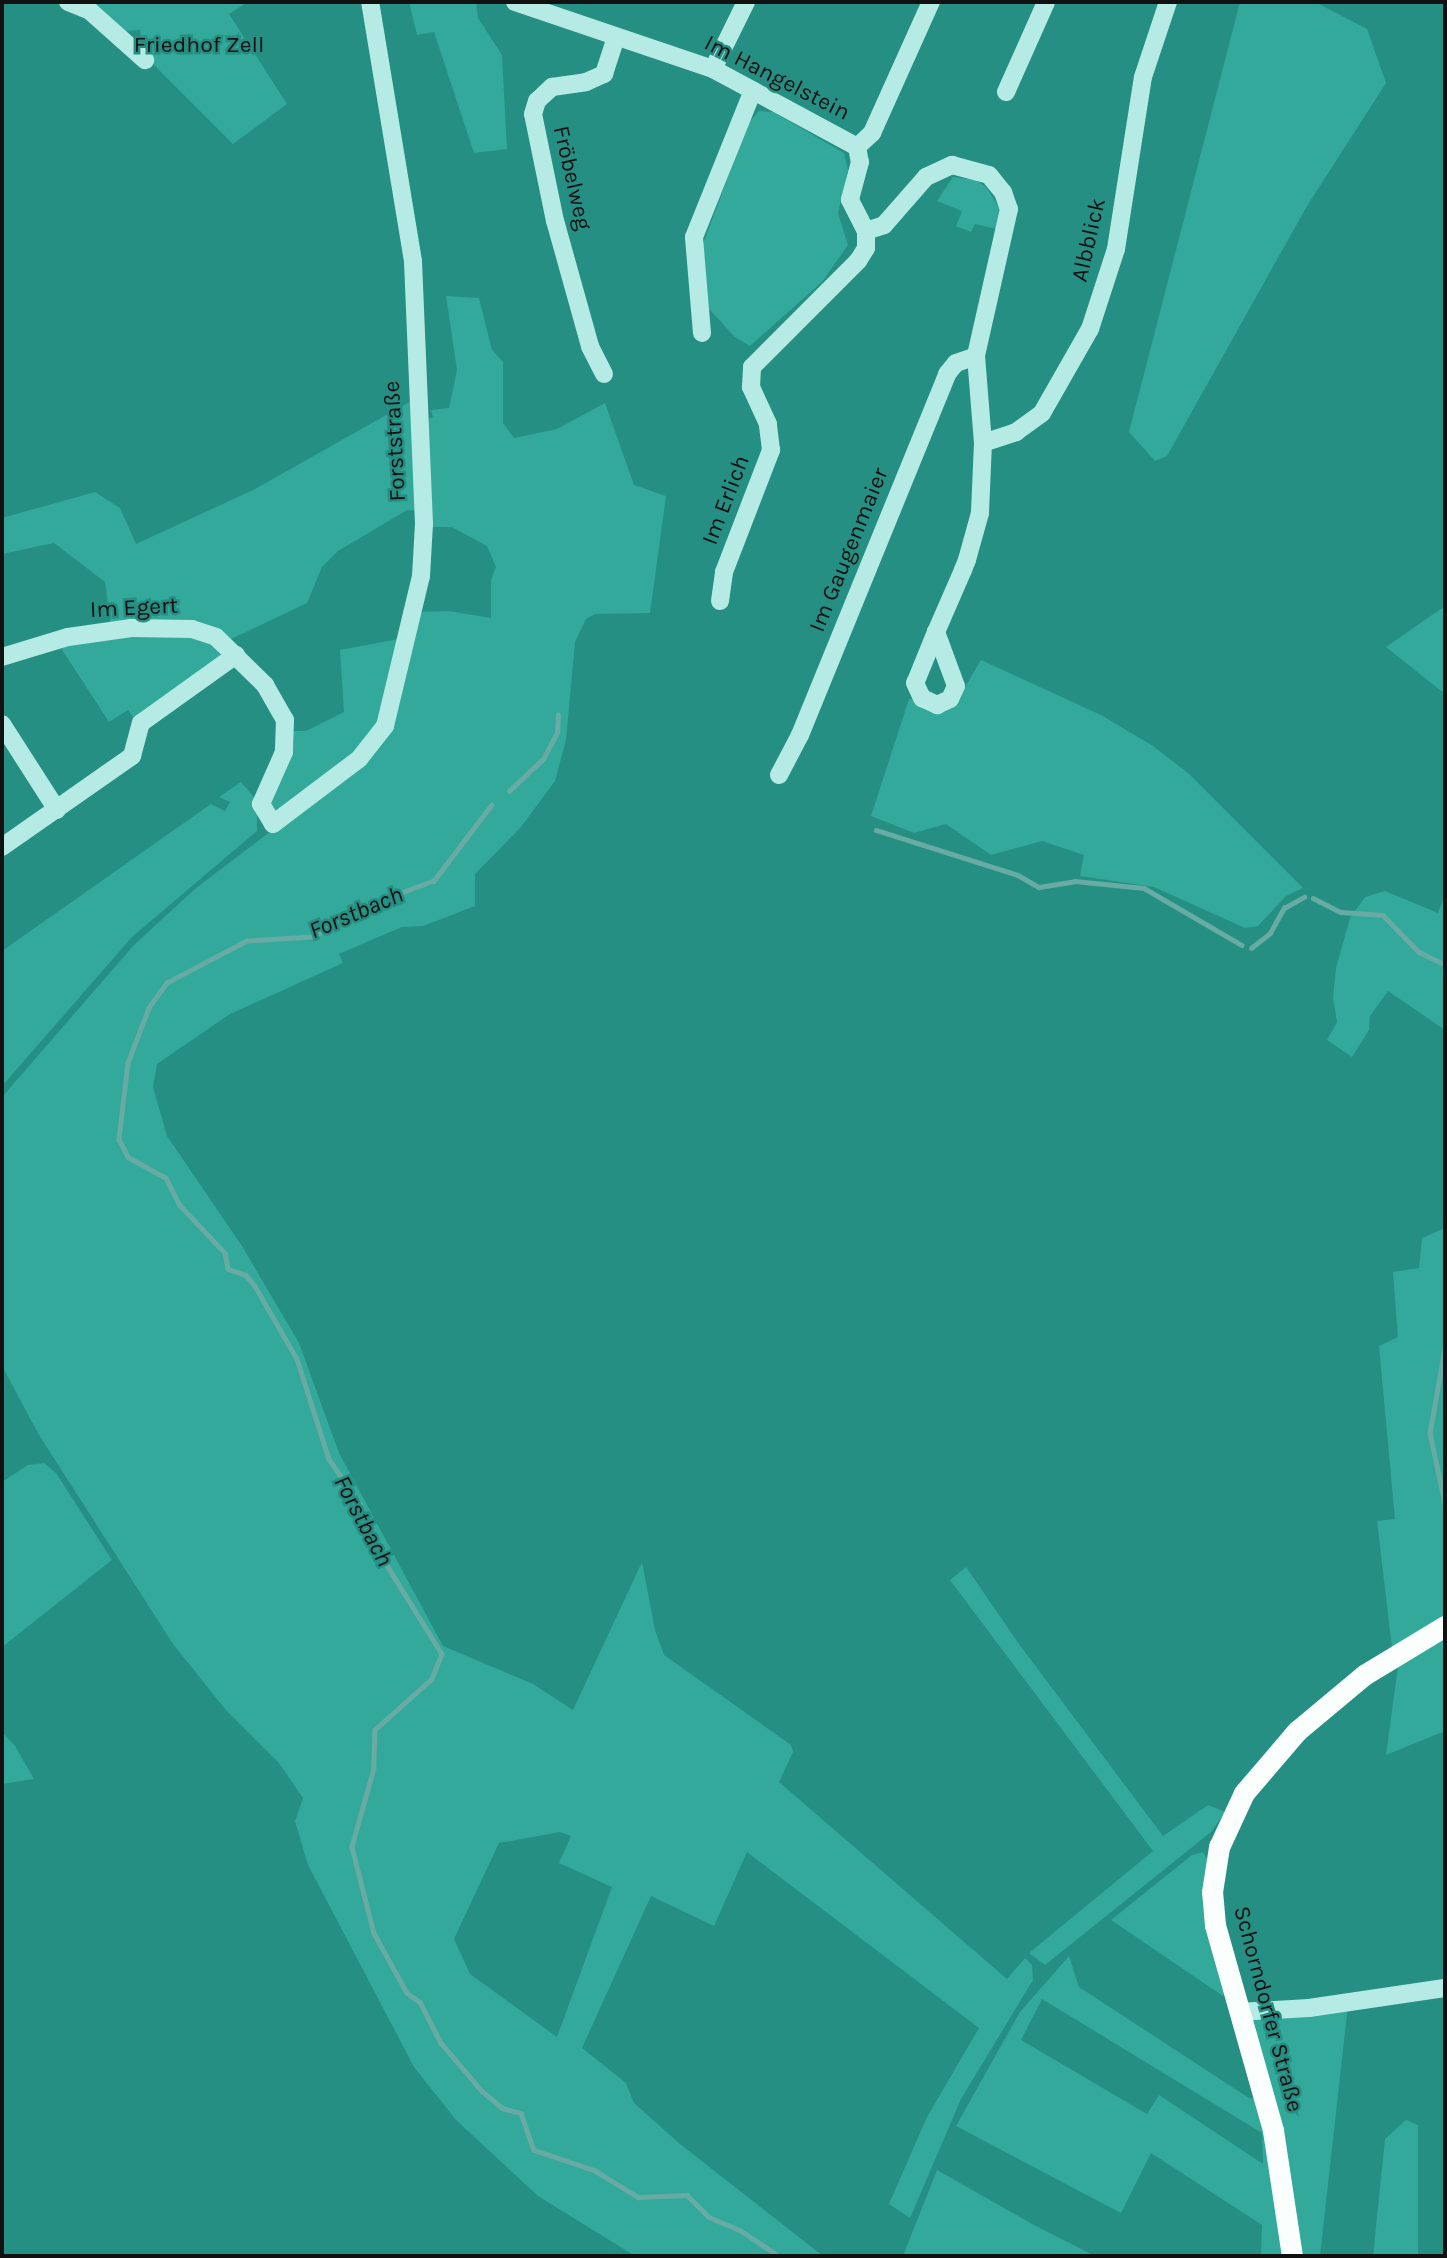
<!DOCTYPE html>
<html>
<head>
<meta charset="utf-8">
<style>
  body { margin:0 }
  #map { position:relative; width:1447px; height:2258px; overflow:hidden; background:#258f84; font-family:Karla,sans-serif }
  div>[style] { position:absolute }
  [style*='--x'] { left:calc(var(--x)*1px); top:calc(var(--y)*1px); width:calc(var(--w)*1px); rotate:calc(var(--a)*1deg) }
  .green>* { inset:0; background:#32a99a }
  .stream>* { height:4.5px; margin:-2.25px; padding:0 2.25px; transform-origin:2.25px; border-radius:2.25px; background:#67aba4 }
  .minor>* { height:18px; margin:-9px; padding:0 9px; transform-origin:9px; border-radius:9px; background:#b6ebe5 }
  .major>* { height:21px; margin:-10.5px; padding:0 10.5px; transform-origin:10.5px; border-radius:10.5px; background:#fafffe }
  span { translate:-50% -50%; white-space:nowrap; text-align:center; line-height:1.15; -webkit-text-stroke:5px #258f84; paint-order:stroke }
  .park-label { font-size:23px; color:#111 }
  .street-label { font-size:23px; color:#111 }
  .water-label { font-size:24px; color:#111; font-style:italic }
  .frame { position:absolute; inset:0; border:4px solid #111; pointer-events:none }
</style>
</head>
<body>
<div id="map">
  <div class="green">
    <div style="clip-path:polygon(93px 2px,248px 2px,229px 14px,287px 104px,233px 144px,143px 54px,140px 30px,125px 31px)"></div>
    <div style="clip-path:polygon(409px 2px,476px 2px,478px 18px,502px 55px,507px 149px,474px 153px,434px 32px,417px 35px)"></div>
    <div style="clip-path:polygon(1240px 2px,1315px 2px,1367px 29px,1386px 83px,1307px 206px,1167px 456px,1155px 461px,1129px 432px)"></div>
    <div style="clip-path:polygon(759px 111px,773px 112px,844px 153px,848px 170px,838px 213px,848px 245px,822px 282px,750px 346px,735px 337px,709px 309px,703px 244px,749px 122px)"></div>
    <div style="clip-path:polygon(953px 177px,976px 180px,987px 188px,999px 208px,997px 229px,975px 224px,971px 232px,956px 226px,962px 211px,937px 201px)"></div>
    <div style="clip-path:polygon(evenodd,446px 296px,479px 298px,492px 350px,503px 362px,503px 423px,514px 438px,557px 429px,605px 403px,634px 485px,666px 496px,650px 613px,595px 614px,586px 619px,575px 642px,566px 740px,555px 781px,521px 827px,475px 874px,475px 906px,423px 926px,402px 927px,339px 954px,343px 963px,230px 1014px,157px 1064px,153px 1087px,167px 1136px,242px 1246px,299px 1343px,339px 1453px,443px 1646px,533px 1684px,573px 1710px,642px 1562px,655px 1630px,664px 1655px,791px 1745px,793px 1752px,779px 1782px,1007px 1979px,1025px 1958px,1032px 1965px,1033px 1980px,961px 2099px,910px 2218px,889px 2204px,927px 2117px,979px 2028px,747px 1852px,714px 1926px,651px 1896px,582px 2048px,626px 2083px,634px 2103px,680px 2144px,823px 2256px,635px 2256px,538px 2196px,456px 2120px,414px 2067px,308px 1865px,295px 1821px,303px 1798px,279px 1763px,225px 1709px,173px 1644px,39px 1435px,2px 1366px,2px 1097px,134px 945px,196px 888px,283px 822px,268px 810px,292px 731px,306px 731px,344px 712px,340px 650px,399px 639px,416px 612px,449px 611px,491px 618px,491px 580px,496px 567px,487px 546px,452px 527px,429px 527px,420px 511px,407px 510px,338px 551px,322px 567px,307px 603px,227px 641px,111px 627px,105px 582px,54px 543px,2px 554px,2px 518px,95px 492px,120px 508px,136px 544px,253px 490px,413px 400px,428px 419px,433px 417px,431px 410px,449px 408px,457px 370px,446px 296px,560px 1832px,571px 1836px,559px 1863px,612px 1887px,557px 2037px,470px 1974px,454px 1939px,499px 1843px,560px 1832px)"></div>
    <div style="clip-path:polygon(1445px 606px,1445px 694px,1386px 647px)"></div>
    <div style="clip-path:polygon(123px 633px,210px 639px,221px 656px,134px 719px,128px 710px,109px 722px,61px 648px,63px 642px)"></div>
    <div style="clip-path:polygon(981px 660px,1101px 715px,1153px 746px,1188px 773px,1303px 888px,1286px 896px,1258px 926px,1245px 928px,1154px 887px,1080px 876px,1084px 855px,1042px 841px,991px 855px,946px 824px,914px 833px,871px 816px,909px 699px,958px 699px)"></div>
    <div style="clip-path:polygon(241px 782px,257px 801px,257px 831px,132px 937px,2px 1086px,2px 951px,211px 804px,225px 811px,230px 802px,219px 797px)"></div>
    <div style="clip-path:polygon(1385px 891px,1438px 913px,1445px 895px,1445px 1030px,1388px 991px,1370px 1016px,1369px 1030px,1352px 1057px,1327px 1040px,1337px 1022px,1333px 998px,1336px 968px,1350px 918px,1365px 897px)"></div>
    <div style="clip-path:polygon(1445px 1228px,1445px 1618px,1392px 1648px,1377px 1521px,1395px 1519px,1379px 1346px,1398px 1337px,1393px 1272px,1419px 1268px,1422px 1238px)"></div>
    <div style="clip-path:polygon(44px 1463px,56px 1473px,112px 1560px,2px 1647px,2px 1482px,28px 1465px)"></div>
    <div style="clip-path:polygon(966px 1567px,1019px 1644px,1163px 1836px,1208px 1805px,1225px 1812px,1211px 1832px,1045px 1965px,1029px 1953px,1153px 1851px,950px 1580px)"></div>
    <div style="clip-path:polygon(1445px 1634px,1445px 1731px,1386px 1755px,1399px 1659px)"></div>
    <div style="clip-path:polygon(2px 1732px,15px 1746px,34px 1779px,2px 1784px)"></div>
    <div style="clip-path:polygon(1203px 1852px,1208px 1861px,1227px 1994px,1223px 1996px,1111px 1920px,1192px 1855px)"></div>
    <div style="clip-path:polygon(evenodd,1069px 1956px,1079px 1987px,1249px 2098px,1258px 2099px,1286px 2256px,1261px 2256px,1262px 2225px,1151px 2153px,1121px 2213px,956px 2126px,1020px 2012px,1069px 1956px,1042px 1999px,1262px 2133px,1263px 2164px,1159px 2095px,1147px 2114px,1021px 2040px,1042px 1999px)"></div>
    <div style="clip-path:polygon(1348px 2005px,1320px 2256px,1299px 2256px,1250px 2019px)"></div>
    <div style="clip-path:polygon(1406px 2120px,1418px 2125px,1418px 2256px,1373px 2256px,1385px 2139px)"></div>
    <div style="clip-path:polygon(937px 2170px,1034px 2225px,1095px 2256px,903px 2256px)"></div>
  </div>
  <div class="stream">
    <div style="--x:509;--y:791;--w:47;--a:-43.3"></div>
    <div style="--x:543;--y:759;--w:30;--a:-62"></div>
    <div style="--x:557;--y:733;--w:18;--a:-87"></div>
    <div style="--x:492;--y:805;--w:96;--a:127.3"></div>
    <div style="--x:434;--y:881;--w:81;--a:159.8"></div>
    <div style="--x:358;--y:909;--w:53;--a:148.1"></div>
    <div style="--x:313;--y:937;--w:66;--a:176.5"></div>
    <div style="--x:247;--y:941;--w:90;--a:152.3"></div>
    <div style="--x:167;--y:983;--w:31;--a:126"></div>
    <div style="--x:149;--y:1008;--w:59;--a:110.9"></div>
    <div style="--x:128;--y:1063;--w:77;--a:96.8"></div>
    <div style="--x:119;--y:1139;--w:20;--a:63"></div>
    <div style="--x:128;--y:1157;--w:43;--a:28.9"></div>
    <div style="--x:166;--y:1178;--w:29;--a:63"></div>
    <div style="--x:179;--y:1204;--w:67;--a:46.8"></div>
    <div style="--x:225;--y:1253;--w:16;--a:79"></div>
    <div style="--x:228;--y:1269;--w:19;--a:18"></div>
    <div style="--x:246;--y:1275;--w:14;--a:51"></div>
    <div style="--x:255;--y:1286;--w:84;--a:60.1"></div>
    <div style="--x:297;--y:1359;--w:105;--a:72.3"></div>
    <div style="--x:329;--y:1459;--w:55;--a:55.4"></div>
    <div style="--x:360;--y:1504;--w:45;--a:70.3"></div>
    <div style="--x:375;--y:1546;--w:127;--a:58.2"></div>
    <div style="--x:442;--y:1654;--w:27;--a:112"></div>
    <div style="--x:432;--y:1679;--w:76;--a:138.2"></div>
    <div style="--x:375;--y:1730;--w:38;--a:92"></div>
    <div style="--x:374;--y:1768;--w:82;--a:105.6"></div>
    <div style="--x:352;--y:1847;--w:89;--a:75.7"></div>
    <div style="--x:374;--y:1933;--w:68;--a:61.2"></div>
    <div style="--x:407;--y:1993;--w:16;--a:35"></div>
    <div style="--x:420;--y:2002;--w:46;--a:62.9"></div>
    <div style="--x:441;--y:2043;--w:63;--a:49.5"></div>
    <div style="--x:482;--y:2091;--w:26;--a:40"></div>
    <div style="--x:502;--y:2108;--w:20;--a:15"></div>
    <div style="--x:521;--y:2113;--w:39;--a:71"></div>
    <div style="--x:534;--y:2150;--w:63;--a:18.4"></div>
    <div style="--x:594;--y:2170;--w:52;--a:31.5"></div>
    <div style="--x:638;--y:2197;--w:49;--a:-2.3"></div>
    <div style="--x:687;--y:2195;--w:31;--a:45"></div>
    <div style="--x:709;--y:2217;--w:34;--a:23"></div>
    <div style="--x:740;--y:2230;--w:47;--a:33.7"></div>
    <div style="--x:876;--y:830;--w:149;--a:17.6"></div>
    <div style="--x:1018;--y:875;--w:24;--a:30"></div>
    <div style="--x:1039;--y:887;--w:36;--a:-9"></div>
    <div style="--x:1075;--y:881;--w:69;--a:5.8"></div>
    <div style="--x:1144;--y:888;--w:113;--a:30.2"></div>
    <div style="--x:1313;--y:898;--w:31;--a:27"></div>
    <div style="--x:1341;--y:912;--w:42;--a:4.1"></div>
    <div style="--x:1383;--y:915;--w:52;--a:45.8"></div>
    <div style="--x:1419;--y:952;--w:29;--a:25"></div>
    <div style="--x:1251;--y:948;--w:24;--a:-38"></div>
    <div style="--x:1270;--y:933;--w:29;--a:-61"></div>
    <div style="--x:1284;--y:908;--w:23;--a:-29"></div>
    <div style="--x:1445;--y:1349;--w:85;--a:100.1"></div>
    <div style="--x:1430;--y:1433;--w:72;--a:77.9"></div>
  </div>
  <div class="minor">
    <div style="--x:68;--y:2;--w:24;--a:22"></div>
    <div style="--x:90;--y:11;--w:74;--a:41.7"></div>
    <div style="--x:515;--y:2;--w:209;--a:18.7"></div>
    <div style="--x:713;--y:69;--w:164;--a:28.4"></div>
    <div style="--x:713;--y:69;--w:75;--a:-63.8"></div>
    <div style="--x:1006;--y:92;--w:98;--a:-66"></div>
    <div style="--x:857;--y:147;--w:21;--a:-43"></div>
    <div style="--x:872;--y:133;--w:144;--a:-65.8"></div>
    <div style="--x:857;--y:147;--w:15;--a:79"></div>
    <div style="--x:860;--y:162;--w:39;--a:105"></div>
    <div style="--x:850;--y:200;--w:35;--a:63"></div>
    <div style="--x:866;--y:231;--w:19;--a:-18"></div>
    <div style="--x:884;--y:225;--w:64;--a:-48.8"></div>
    <div style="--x:926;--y:177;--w:29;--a:-25"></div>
    <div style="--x:952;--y:165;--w:38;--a:15"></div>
    <div style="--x:989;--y:175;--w:22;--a:51"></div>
    <div style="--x:1003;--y:192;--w:18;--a:71"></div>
    <div style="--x:1009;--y:209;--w:151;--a:102.7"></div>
    <div style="--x:976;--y:356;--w:87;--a:85.4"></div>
    <div style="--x:983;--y:443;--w:70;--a:92.5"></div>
    <div style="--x:980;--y:513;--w:49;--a:105.5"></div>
    <div style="--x:967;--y:560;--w:11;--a:112"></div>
    <div style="--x:963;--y:570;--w:68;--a:113.5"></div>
    <div style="--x:936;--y:632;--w:53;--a:112.2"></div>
    <div style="--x:916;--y:681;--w:2;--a:117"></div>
    <div style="--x:915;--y:683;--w:17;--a:65"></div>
    <div style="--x:922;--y:698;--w:17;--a:25"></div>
    <div style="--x:937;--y:705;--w:14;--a:-25"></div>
    <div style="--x:950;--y:699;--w:14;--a:-65"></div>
    <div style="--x:956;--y:686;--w:58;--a:-110.3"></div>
    <div style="--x:702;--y:333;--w:96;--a:-94.8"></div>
    <div style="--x:694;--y:237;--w:158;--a:-68.1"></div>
    <div style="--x:604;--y:374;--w:31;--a:-117"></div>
    <div style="--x:590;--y:346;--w:130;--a:-105.6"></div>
    <div style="--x:555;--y:221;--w:109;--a:-101.6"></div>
    <div style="--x:533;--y:114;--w:14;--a:-73"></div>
    <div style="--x:537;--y:101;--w:21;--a:-43"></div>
    <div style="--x:552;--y:87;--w:34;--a:-8"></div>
    <div style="--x:586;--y:82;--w:20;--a:-24"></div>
    <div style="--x:604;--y:74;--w:38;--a:-72"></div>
    <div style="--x:983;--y:443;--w:35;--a:-18"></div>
    <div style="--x:1016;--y:432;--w:32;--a:-36"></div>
    <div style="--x:1042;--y:413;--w:97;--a:-60.3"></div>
    <div style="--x:1090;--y:329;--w:84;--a:-72"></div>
    <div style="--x:1116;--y:249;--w:174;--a:-81.1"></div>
    <div style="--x:1143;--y:77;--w:79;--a:-71.6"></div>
    <div style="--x:720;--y:601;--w:29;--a:-82"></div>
    <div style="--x:724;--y:572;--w:131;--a:-68.9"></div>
    <div style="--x:771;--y:450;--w:26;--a:-97"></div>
    <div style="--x:768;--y:424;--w:41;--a:-114.7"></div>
    <div style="--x:751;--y:387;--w:20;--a:-87"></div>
    <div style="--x:752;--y:367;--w:150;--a:-45"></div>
    <div style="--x:858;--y:261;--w:15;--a:-58"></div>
    <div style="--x:866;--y:248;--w:17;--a:-90"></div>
    <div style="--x:2;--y:657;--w:69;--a:-16.9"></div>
    <div style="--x:68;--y:637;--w:64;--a:-8.1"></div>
    <div style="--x:131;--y:628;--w:61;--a:0.9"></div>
    <div style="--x:192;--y:629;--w:25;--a:18"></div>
    <div style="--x:216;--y:637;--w:69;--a:44.4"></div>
    <div style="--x:265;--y:685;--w:40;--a:60.3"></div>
    <div style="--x:285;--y:720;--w:32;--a:92"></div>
    <div style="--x:284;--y:752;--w:57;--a:113.9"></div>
    <div style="--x:261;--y:804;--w:23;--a:59"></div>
    <div style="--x:273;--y:824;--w:108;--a:-37.1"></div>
    <div style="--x:359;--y:759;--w:42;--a:-51.8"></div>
    <div style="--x:385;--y:726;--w:154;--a:-76.5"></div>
    <div style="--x:421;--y:576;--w:52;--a:-86.7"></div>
    <div style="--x:424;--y:524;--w:263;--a:-92.4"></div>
    <div style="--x:413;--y:261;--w:263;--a:-99.4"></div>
    <div style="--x:2;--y:724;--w:102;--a:57.4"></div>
    <div style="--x:779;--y:775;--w:45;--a:-62.3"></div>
    <div style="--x:800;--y:735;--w:390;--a:-67.8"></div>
    <div style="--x:947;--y:374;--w:14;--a:-51"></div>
    <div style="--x:956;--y:363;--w:21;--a:-19"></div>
    <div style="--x:2;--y:847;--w:159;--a:-35"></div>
    <div style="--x:132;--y:756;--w:34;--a:-75"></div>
    <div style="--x:141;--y:723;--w:117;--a:-35.6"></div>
    <div style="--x:1239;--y:2012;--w:70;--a:-3.3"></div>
    <div style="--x:1309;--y:2008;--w:137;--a:-8.4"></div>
  </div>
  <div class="major">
    <div style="--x:1292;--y:2256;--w:127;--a:-98.6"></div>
    <div style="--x:1273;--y:2130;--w:213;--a:-105.8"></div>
    <div style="--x:1215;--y:1925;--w:33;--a:-95"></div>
    <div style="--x:1212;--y:1892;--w:46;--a:-81.2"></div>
    <div style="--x:1219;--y:1847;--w:60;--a:-65.2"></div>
    <div style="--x:1244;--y:1793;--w:82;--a:-49.5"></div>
    <div style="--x:1297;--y:1731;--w:87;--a:-39.9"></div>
    <div style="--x:1364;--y:1675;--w:95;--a:-31.2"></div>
  </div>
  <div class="park-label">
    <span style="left:199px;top:45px">Friedhof Zell</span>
  </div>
  <div class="street-label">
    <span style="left:777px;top:78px;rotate:27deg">Im Hangelstein</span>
    <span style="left:572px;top:178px;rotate:77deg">Fröbelweg</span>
    <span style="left:1089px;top:240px;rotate:-77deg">Albblick</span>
    <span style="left:395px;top:441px;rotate:-93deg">Forststraße</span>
    <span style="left:726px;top:500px;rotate:-69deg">Im Erlich</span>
    <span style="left:849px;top:550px;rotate:-68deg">Im Gaugenmaier</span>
    <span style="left:134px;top:608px;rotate:-3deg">Im Egert</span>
    <span style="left:1268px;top:2009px;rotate:75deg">Schorndorfer Straße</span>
  </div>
  <div class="water-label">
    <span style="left:356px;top:913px;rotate:-23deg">Forstbach</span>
    <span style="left:363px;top:1521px;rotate:62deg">Forstbach</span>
  </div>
  <div class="frame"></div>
</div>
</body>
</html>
